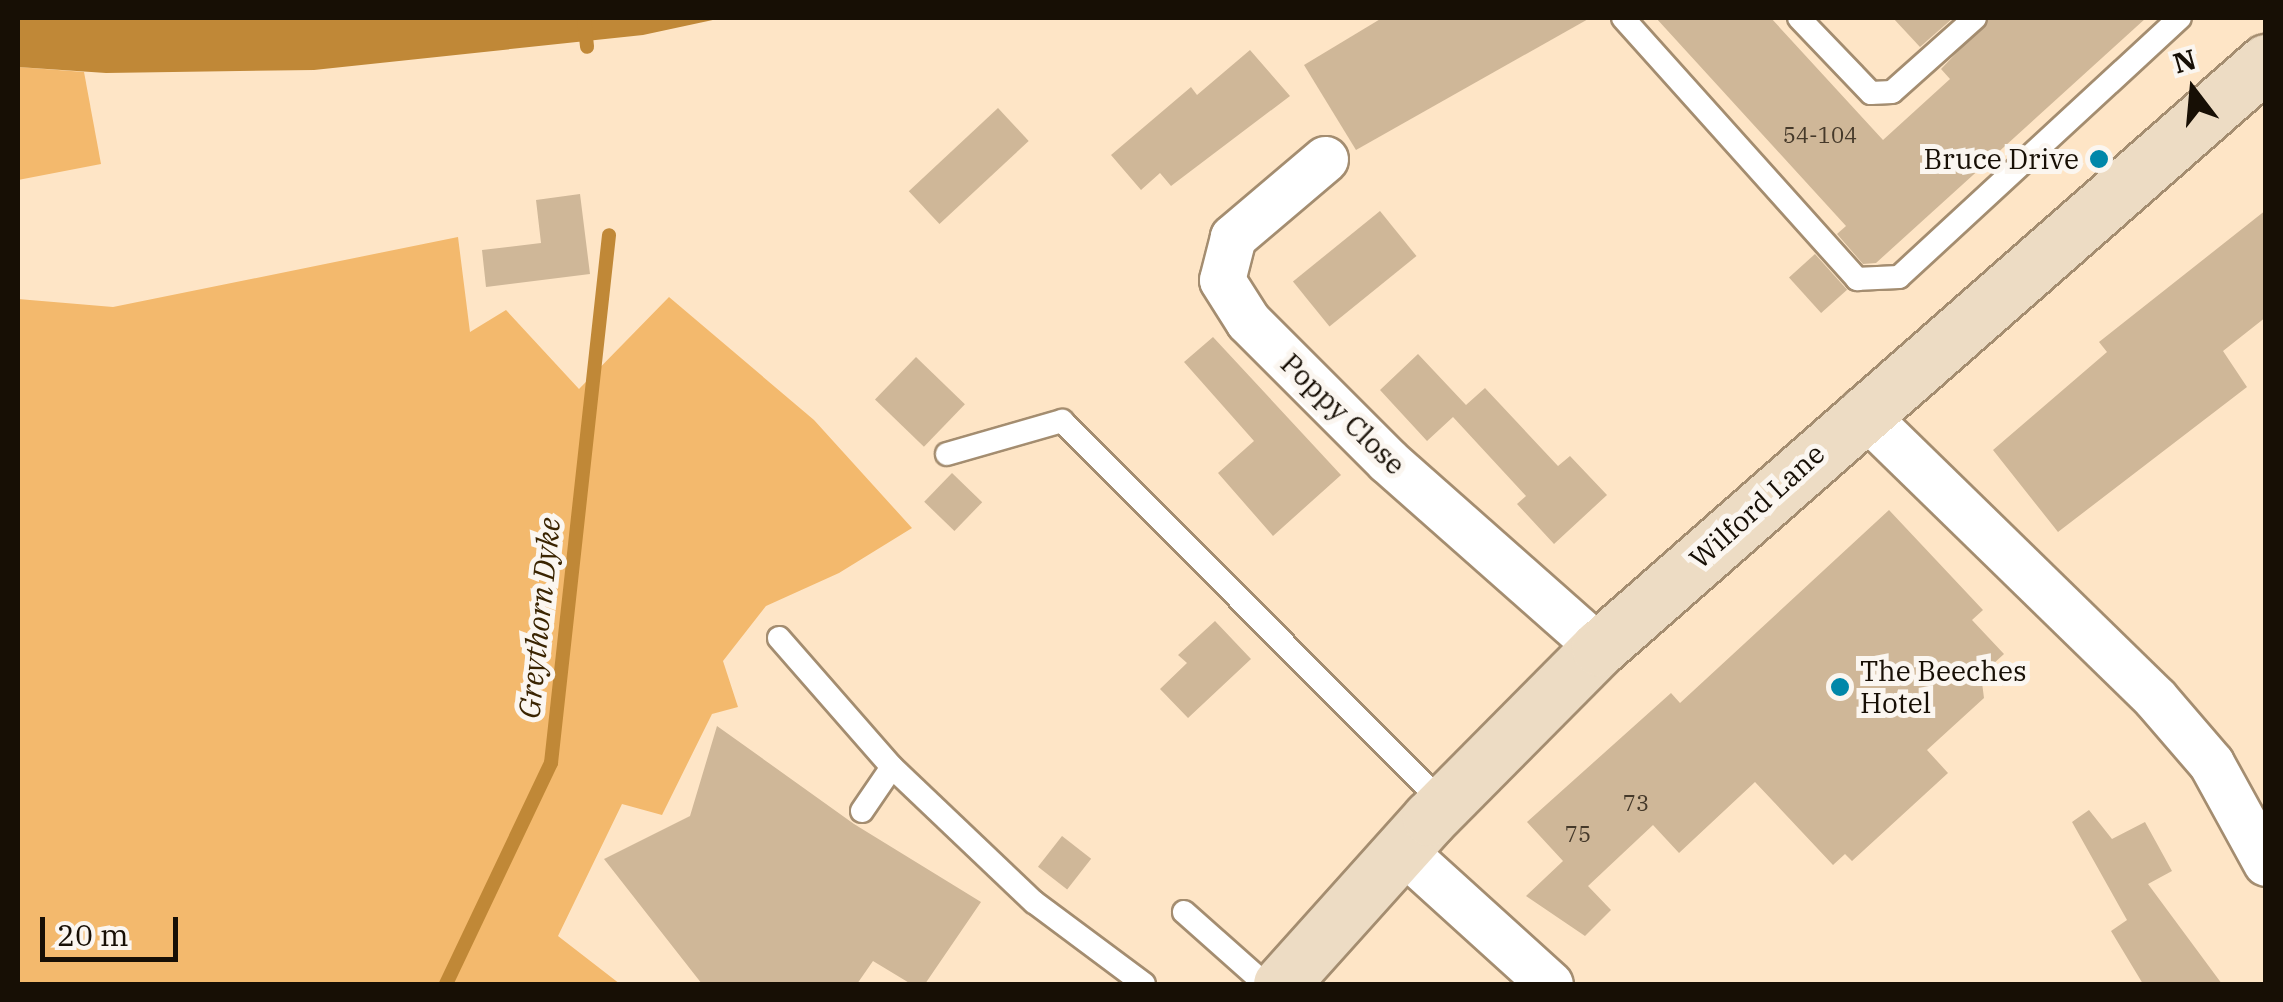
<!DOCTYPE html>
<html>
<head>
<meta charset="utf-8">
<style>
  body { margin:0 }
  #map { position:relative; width:2283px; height:1002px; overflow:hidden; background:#fee5c6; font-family:"IBM Plex Serif",serif }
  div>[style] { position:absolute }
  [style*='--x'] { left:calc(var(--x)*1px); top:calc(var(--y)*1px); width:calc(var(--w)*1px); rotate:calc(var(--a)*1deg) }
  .green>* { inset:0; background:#f3b96d }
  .water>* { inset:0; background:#c08837 }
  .stream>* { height:14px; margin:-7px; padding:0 7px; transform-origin:7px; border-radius:7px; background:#c08837 }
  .building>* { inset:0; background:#cfb798; transform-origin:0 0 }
  .roads { filter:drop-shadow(2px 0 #a48d70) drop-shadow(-2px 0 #a48d70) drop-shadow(0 2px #a48d70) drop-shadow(0 -2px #a48d70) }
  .lane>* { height:22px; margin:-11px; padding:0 11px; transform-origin:11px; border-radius:11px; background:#fff }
  .street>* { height:45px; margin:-22.5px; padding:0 22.5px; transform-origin:22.5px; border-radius:22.5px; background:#fff }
  .secondary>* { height:55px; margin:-27.5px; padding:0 27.5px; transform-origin:27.5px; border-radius:27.5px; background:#eddcc4 }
  .dots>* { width:28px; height:28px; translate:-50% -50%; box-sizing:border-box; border:5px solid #fbf6f0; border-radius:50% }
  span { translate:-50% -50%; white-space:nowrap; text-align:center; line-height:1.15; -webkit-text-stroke:10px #fbf6f0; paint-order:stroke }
  .number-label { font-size:22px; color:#45392a }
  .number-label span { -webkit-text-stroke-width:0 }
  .poi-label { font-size:28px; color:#170f05 }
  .right { translate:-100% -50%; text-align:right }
  .left { translate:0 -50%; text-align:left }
  .street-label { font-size:28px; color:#170f05 }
  .water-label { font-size:30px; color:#3a2401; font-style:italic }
  .frame { position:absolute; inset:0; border:20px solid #170f05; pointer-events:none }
  .north { position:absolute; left:2143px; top:40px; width:100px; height:100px; -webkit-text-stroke:8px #fbf6f0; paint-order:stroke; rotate:344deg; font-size:28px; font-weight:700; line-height:40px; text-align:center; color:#170f05 }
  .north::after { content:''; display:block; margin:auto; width:35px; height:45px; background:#170f05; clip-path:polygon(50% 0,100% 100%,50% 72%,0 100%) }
  .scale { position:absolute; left:40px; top:917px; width:138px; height:45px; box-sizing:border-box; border:5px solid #170f05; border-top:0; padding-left:12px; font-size:30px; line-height:35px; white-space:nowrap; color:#170f05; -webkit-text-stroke:8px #fbf6f0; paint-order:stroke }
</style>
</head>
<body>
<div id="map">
  <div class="green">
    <div style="clip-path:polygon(18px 67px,84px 72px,101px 164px,18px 180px)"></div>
    <div style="clip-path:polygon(458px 237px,470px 332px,506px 310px,579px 389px,669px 297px,814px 420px,912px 528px,839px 573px,766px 606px,723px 661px,738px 707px,712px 714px,662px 815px,622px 804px,558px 936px,620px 984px,18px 984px,18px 299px,113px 307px)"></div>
  </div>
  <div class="water">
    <div style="clip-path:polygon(18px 18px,722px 18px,643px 35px,314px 70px,106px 73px,18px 67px)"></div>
  </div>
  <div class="stream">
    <div style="--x:584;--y:18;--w:29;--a:84"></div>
    <div style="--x:446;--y:984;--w:245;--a:-64.6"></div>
    <div style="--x:551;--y:763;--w:531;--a:-83.73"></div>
  </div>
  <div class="building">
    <div style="clip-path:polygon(1382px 18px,1590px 18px,1356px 150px,1304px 65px)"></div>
    <div style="clip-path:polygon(1656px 18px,1771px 18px,1883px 140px,1950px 79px,1941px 69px,1990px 18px,2146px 18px,1876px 263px,1863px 264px,1837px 234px,1846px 226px)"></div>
    <div style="clip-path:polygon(1893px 18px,1953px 18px,1920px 47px)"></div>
    <div style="clip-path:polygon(1250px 50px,1290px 96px,1171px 186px,1160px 173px,1141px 190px,1111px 155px,1191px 87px,1197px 95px)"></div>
    <div style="left:998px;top:108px;width:45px;height:122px;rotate:47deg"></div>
    <div style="clip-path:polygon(580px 194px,590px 274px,486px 287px,482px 250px,541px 243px,536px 200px)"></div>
    <div style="clip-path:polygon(2266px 210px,2266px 317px,2223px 351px,2247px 387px,2058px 532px,1993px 450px,2107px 352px,2099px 342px)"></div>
    <div style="left:1380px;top:211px;width:58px;height:112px;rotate:51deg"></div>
    <div style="left:1815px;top:254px;width:48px;height:35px;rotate:48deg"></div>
    <div style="clip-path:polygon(1213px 337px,1341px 475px,1273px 536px,1218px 473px,1254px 441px,1184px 362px)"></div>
    <div style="clip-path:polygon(1418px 354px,1466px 405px,1485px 388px,1558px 466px,1570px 456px,1607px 495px,1554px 544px,1517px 504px,1526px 496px,1453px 417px,1427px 441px,1380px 390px)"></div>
    <div style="left:916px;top:357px;width:68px;height:59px;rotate:44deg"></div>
    <div style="left:952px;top:473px;width:42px;height:40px;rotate:44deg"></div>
    <div style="clip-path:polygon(1889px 510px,1983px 610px,1972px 620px,2004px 654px,1981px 675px,1984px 698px,1927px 750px,1948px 773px,1852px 861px,1845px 854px,1833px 865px,1755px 782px,1679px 853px,1653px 825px,1588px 886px,1611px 910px,1585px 936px,1526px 896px,1563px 861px,1527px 822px,1671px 693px,1680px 703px)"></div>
    <div style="clip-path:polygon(1215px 621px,1251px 659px,1188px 718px,1160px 689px,1187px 663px,1178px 655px)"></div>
    <div style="clip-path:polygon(717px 726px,854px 824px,981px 902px,925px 984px,911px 984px,873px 961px,857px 984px,702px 984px,604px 859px,690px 816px)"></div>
    <div style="clip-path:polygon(2089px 810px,2112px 839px,2145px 822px,2172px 871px,2148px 884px,2222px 984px,2143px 984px,2111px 931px,2127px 920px,2072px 822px)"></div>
    <div style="left:1062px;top:836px;width:37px;height:39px;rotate:38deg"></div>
  </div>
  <div class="roads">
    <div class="lane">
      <div style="--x:1623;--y:18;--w:351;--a:48.1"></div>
      <div style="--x:1857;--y:279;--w:42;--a:-2.7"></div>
      <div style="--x:1899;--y:277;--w:382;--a:-42.7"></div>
      <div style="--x:1799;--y:18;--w:104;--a:46.2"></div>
      <div style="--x:1871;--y:93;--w:21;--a:-3"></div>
      <div style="--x:1892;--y:92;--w:111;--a:-41.7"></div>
      <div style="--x:947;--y:454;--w:120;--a:-16"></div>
      <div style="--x:1062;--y:421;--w:541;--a:45.07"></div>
      <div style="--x:779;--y:638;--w:171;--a:48.8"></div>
      <div style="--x:862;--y:811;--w:53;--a:-55.7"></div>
      <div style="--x:892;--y:767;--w:196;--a:43.6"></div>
      <div style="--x:1034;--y:902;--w:137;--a:36.7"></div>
      <div style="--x:1184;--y:912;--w:108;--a:41.6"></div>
    </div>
    <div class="street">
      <div style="--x:1325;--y:159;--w:121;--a:139.7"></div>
      <div style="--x:1233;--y:237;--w:44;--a:104.3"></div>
      <div style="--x:1222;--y:280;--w:49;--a:57.6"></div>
      <div style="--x:1248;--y:321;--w:198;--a:45"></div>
      <div style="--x:1388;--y:461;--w:282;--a:41.5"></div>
      <div style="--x:1861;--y:411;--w:411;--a:44.3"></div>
      <div style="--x:2155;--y:698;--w:86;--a:49.3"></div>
      <div style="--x:2211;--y:763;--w:114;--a:61.2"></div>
      <div style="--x:1401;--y:849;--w:201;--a:42.2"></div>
    </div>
    <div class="secondary">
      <div style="--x:1281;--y:984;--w:223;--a:-48.1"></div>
      <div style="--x:1430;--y:818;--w:240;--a:-45.2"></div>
      <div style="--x:1599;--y:648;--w:888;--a:-41.3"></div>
    </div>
  </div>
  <div class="dots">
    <div style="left:2099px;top:159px;background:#0087a9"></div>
    <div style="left:1840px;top:687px;background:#0087a9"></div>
  </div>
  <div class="number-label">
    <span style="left:1820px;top:135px">54-104</span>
    <span style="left:1636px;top:803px">73</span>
    <span style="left:1578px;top:834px">75</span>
  </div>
  <div class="poi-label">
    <span class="right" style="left:2079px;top:159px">Bruce Drive</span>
    <span class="left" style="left:1860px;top:687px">The Beeches<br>Hotel</span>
  </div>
  <div class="street-label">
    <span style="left:1343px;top:414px;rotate:44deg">Poppy Close</span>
    <span style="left:1757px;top:506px;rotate:-42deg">Wilford Lane</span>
  </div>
  <div class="water-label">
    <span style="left:539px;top:618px;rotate:-84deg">Greythorn Dyke</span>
  </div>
  <div class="frame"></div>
  <div class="north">N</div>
  <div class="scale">20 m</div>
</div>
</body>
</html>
